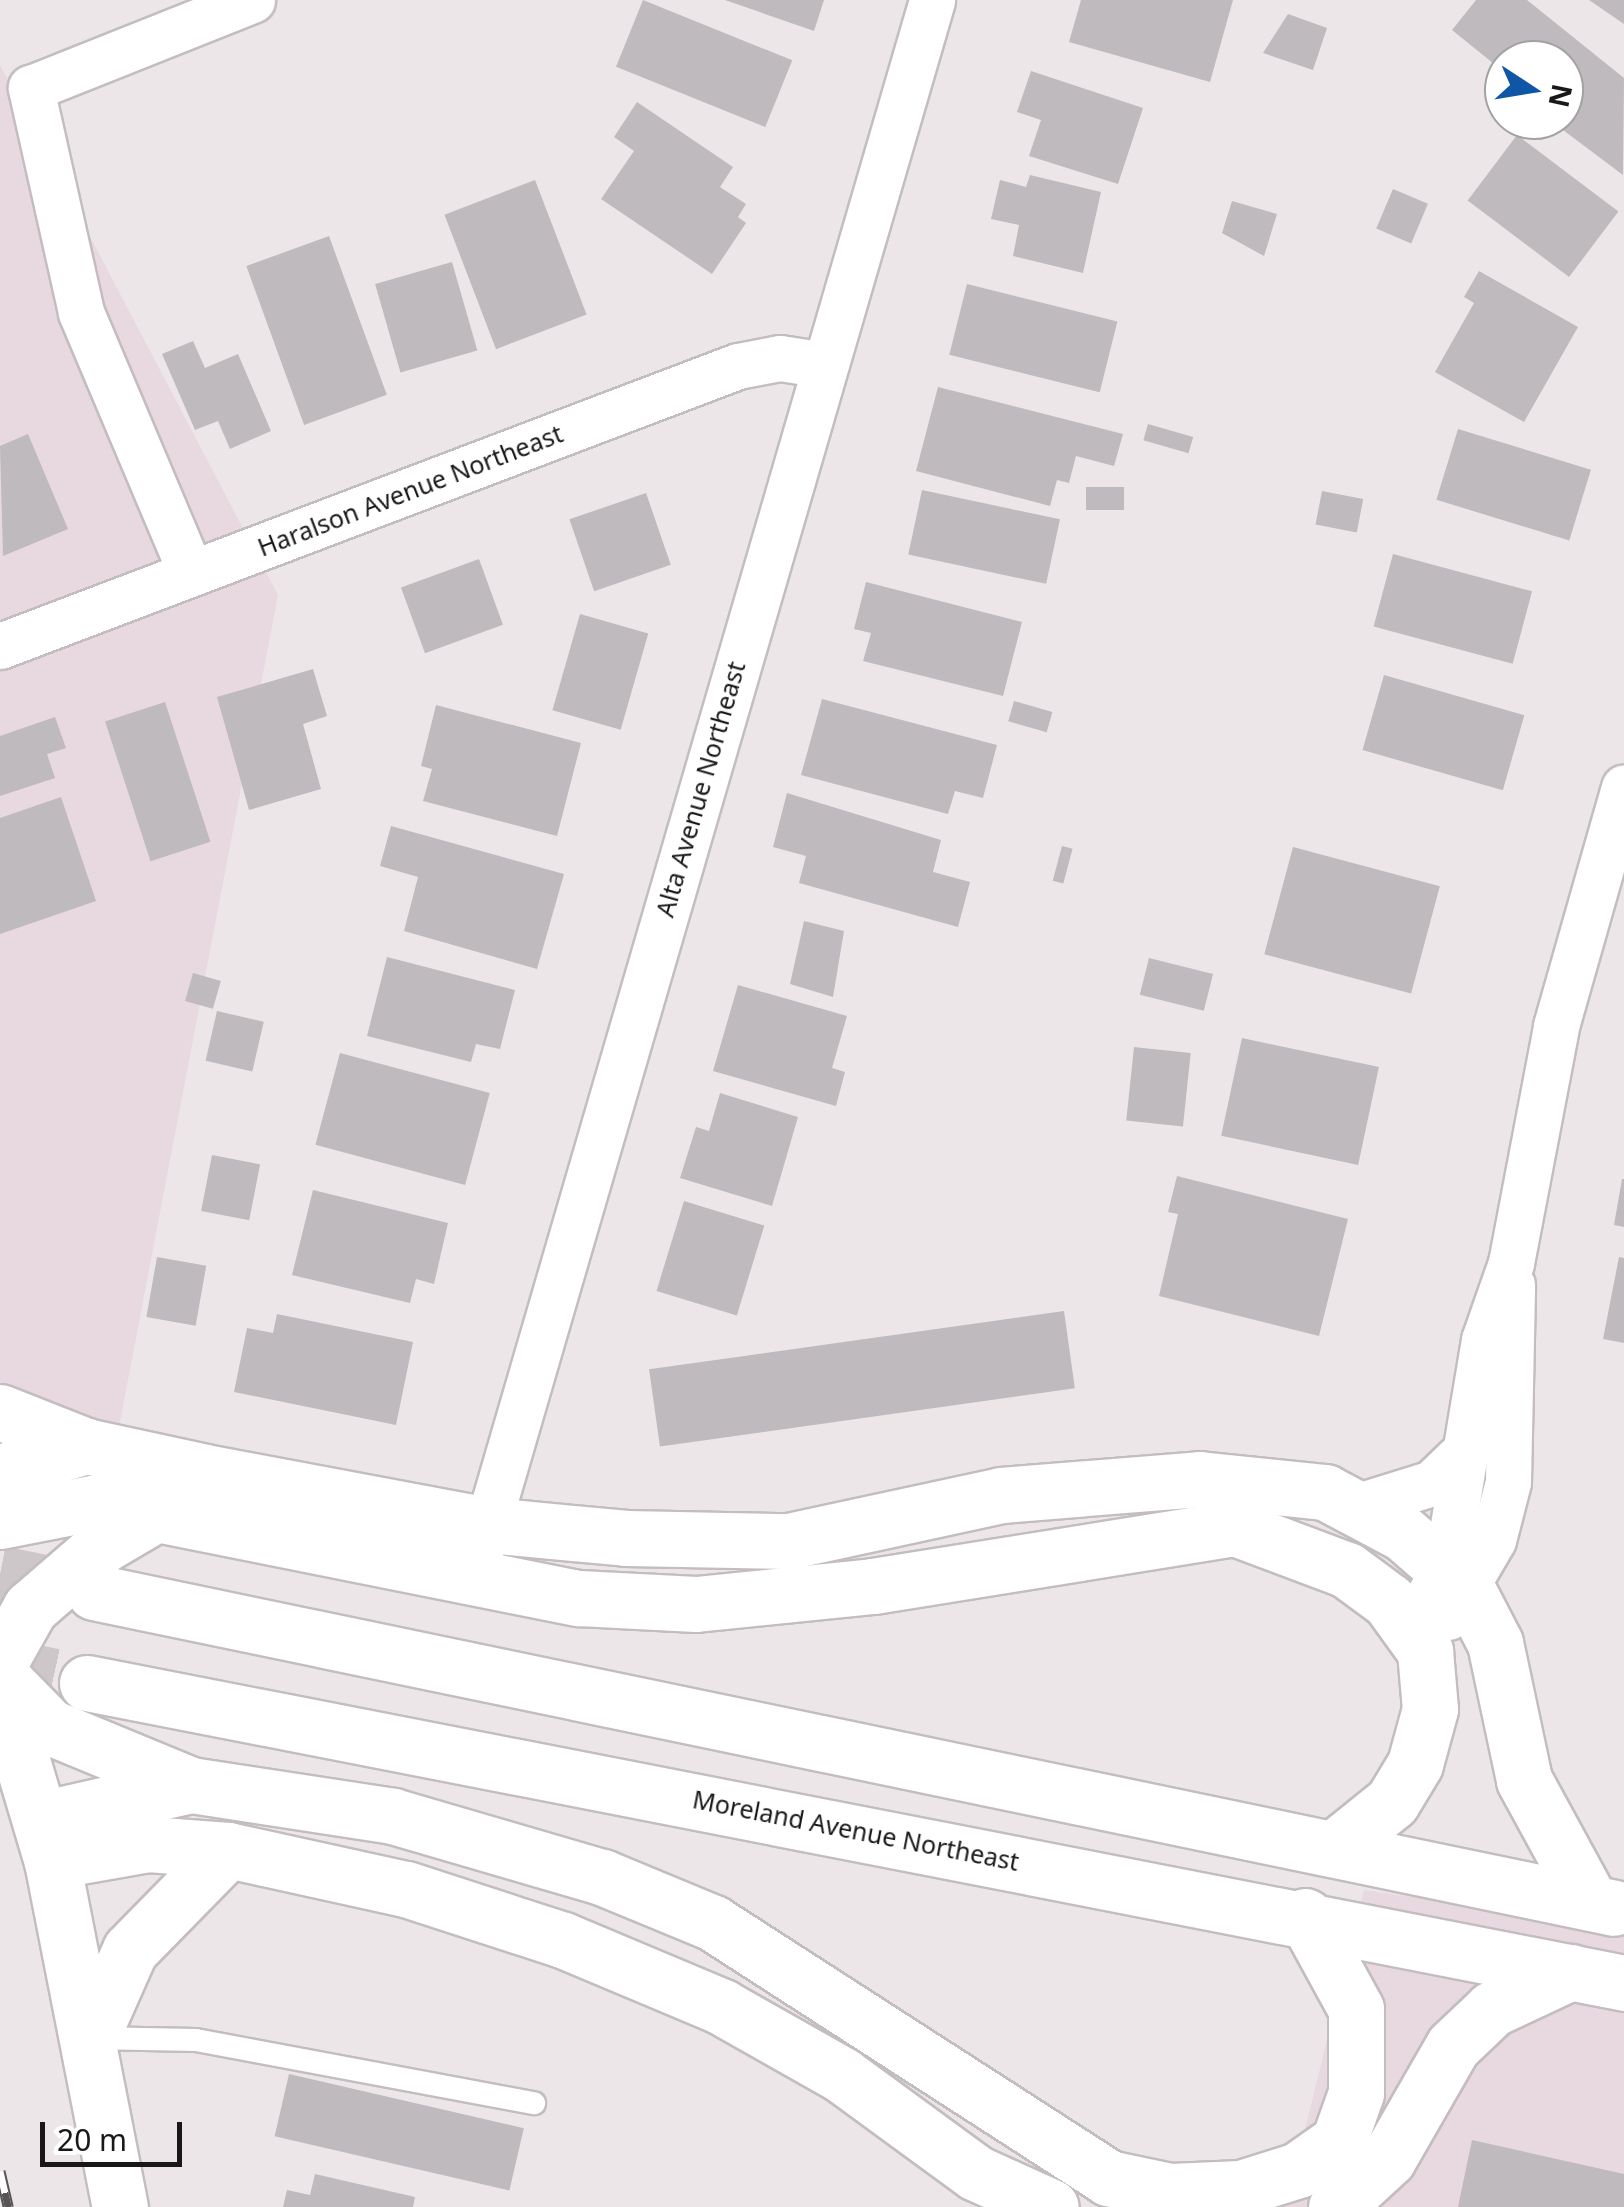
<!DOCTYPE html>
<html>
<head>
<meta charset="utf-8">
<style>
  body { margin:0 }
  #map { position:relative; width:1624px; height:2207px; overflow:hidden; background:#ede6e9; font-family:"Noto Sans",sans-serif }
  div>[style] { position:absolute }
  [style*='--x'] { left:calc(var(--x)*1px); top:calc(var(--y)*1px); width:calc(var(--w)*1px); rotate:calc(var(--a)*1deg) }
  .built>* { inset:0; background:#e8d8df }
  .building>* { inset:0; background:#bfbabe; transform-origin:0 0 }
  .trunk-tunnel>* { height:55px; margin-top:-27.5px; transform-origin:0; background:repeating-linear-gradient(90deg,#cdc7ca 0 55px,transparent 0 83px) }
  .roads { filter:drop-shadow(2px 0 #c4bdc0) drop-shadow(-2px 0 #c4bdc0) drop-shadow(0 2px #c4bdc0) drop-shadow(0 -2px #c4bdc0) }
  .service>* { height:22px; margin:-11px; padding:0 11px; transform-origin:11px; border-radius:11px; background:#fff }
  .minor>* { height:45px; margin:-22.5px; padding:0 22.5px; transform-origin:22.5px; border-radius:22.5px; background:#fff }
  .secondary>* { height:55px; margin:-27.5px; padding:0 27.5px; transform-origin:27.5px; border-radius:27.5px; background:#fff }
  .trunk>* { height:55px; margin:-27.5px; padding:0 27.5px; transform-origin:27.5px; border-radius:27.5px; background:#fff }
  .rail>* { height:11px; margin-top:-5.5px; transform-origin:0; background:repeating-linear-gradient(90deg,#fff 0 22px,#575455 0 44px); box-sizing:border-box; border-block:2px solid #575455 }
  span { translate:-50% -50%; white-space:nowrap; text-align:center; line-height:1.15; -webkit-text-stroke:9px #fff; paint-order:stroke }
  .street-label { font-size:25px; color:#191718 }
  .north { position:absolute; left:1484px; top:40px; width:100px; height:100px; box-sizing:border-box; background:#fff; border:2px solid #a3a2a3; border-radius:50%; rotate:102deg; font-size:28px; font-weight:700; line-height:40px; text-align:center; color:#191718 }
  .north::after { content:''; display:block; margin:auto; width:35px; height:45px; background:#0f57a6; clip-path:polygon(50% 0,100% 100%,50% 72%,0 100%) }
  .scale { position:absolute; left:40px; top:2122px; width:142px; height:45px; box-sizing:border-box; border:5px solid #191718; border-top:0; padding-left:12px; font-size:30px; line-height:35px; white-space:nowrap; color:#191718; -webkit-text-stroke:8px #fff; paint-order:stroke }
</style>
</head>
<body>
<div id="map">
  <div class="built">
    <div style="clip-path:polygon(0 65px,278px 595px,110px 1474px,0 1504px)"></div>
    <div style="clip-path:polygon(1364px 1890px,1624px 1928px,1624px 2207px,1286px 2207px)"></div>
  </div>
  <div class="building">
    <div style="left:643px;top:0;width:161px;height:72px;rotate:22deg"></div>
    <div style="clip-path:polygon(725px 0,824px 0,814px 31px)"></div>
    <div style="clip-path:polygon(1081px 0,1233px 0,1210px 82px,1069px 42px)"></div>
    <div style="clip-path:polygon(1476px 0,1527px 0,1624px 78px,1623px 175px,1555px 124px,1564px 120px,1564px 60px,1504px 60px,1504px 72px,1452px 30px)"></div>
    <div style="clip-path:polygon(1589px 0,1624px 0,1624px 24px)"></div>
    <div style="clip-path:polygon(1288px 14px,1327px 28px,1313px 70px,1263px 53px)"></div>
    <div style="clip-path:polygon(1031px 71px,1143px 108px,1118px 184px,1029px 156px,1041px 120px,1017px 112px)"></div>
    <div style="clip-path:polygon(637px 102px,733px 167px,720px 187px,746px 204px,738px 217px,746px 223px,712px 274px,601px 199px,634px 151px,614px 137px)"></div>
    <div style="left:1517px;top:135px;width:127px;height:82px;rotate:37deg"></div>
    <div style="clip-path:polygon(1030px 175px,1101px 192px,1083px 273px,1013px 256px,1019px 225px,991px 219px,1000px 180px,1026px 187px)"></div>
    <div style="left:535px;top:180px;width:144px;height:97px;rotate:69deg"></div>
    <div style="left:1393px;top:189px;width:38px;height:43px;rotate:23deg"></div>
    <div style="clip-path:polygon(1232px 201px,1277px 214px,1264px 256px,1222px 233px)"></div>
    <div style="left:329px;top:236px;width:169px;height:88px;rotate:70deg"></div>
    <div style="left:452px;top:262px;width:92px;height:80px;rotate:74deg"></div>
    <div style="clip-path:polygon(1479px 271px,1578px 327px,1524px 422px,1435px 372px,1474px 303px,1464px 297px)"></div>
    <div style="left:967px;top:284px;width:155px;height:73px;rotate:14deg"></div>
    <div style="clip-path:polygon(193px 341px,205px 368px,238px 354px,271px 431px,230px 449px,218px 421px,195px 430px,162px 354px)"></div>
    <div style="clip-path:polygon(938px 387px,1123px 434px,1114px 466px,1076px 456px,1069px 483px,1057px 480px,1050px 506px,916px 471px)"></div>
    <div style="left:1148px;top:424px;width:47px;height:17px;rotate:16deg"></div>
    <div style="left:1458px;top:429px;width:139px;height:74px;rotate:17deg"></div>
    <div style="clip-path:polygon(28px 434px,68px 529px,3px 556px,0 446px)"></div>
    <div style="left:1086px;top:487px;width:38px;height:23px"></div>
    <div style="left:922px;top:490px;width:141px;height:66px;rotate:12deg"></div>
    <div style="left:1322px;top:491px;width:42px;height:34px;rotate:11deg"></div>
    <div style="left:646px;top:493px;width:76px;height:81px;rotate:71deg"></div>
    <div style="left:1393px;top:554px;width:144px;height:75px;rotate:15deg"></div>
    <div style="left:479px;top:559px;width:70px;height:83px;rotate:70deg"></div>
    <div style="clip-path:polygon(866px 582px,1022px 622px,1003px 696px,863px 661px,871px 633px,854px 629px)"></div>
    <div style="left:580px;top:614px;width:71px;height:100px;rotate:16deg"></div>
    <div style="clip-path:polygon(313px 669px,327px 716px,303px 724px,321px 789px,249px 810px,217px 697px)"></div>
    <div style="left:1384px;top:675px;width:146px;height:78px;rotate:16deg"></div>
    <div style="clip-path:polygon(822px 699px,997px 745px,983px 798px,955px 791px,948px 814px,801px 775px)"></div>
    <div style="left:1014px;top:701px;width:40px;height:21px;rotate:16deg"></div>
    <div style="left:165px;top:702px;width:147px;height:63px;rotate:72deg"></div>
    <div style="clip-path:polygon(436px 705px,581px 743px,557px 836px,423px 801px,432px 769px,421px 766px)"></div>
    <div style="clip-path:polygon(55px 717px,66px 748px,47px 754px,55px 778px,0 796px,0 736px)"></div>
    <div style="clip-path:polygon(787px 793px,941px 840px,933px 872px,970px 882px,958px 927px,799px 883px,806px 856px,773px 847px)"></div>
    <div style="clip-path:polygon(61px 797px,96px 901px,0 934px,0 818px)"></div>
    <div style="clip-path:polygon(391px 826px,564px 874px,537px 969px,404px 931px,418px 877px,380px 866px)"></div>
    <div style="left:1062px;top:846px;width:11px;height:36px;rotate:15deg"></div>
    <div style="left:1293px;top:847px;width:152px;height:111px;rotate:15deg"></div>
    <div style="clip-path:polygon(804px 921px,844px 931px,833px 997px,790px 984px)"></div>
    <div style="clip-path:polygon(387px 957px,515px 990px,500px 1049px,476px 1044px,471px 1062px,367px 1036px)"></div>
    <div style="left:1149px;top:958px;width:66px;height:38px;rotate:14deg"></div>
    <div style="left:193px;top:973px;width:29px;height:29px;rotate:16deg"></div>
    <div style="clip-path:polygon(738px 985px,847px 1016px,832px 1068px,845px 1072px,836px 1106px,713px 1071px)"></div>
    <div style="left:217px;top:1011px;width:48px;height:51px;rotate:13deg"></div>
    <div style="left:1242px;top:1038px;width:140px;height:100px;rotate:12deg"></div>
    <div style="left:1134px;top:1047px;width:57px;height:74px;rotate:6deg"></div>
    <div style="left:340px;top:1053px;width:155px;height:95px;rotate:15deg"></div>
    <div style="clip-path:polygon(720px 1093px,798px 1117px,772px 1206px,680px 1178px,696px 1127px,709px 1131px)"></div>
    <div style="left:212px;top:1155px;width:49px;height:57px;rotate:11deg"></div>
    <div style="clip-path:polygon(1177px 1176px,1348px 1219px,1319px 1336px,1159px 1296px,1178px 1214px,1168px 1212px)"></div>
    <div style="clip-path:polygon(1622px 1179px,1624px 1179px,1624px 1227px,1614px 1225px)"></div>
    <div style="clip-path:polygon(313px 1190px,448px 1223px,434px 1284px,416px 1279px,410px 1303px,292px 1275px)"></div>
    <div style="left:684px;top:1201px;width:84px;height:94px;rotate:17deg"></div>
    <div style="left:157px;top:1257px;width:50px;height:61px;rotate:10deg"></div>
    <div style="clip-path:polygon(1619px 1257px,1624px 1258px,1624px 1343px,1603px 1339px)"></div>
    <div style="left:1064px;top:1311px;width:78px;height:419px;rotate:82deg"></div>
    <div style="clip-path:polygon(277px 1314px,413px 1342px,396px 1425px,234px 1392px,247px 1328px,273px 1333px)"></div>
    <div style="left:289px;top:2074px;width:241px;height:64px;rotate:13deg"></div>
    <div style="clip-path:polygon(1472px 2140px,1624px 2174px,1624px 2207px,1458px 2207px)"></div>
    <div style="clip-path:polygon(315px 2174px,415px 2197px,413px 2207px,283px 2207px,287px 2190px,310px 2195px)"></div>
  </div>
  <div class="trunk-tunnel">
    <div style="--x:0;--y:1573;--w:96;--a:11.4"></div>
    <div style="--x:0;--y:1664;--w:89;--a:12.3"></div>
  </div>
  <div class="roads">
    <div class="service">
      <div style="--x:91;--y:2038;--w:105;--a:1.1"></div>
      <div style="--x:196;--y:2040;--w:344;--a:10.6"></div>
    </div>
    <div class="minor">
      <div style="--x:191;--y:573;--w:283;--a:-112.9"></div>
      <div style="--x:81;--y:312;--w:230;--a:-102.6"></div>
      <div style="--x:31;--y:88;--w:238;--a:-21.7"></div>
      <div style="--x:0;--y:646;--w:789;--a:-20.78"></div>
      <div style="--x:738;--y:366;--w:43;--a:-10.8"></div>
      <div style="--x:780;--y:358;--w:46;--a:8.8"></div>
      <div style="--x:1355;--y:1507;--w:81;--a:-17.3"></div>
      <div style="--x:1432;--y:1483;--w:47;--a:-44.1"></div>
      <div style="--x:478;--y:1558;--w:1623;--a:-73.75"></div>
      <div style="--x:1448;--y:1617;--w:89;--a:-59.7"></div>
      <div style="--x:1493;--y:1540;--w:60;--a:-75.5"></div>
      <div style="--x:1508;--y:1482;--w:197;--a:-88.8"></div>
      <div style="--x:1409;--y:1628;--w:71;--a:-58.8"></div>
      <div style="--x:1446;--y:1567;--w:230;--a:-80.5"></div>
      <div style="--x:1484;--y:1340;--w:82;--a:-70.7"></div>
      <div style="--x:1511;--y:1263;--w:241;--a:-79.2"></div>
      <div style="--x:1556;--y:1026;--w:248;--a:-74.1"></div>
    </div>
    <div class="secondary">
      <div style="--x:0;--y:1687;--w:182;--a:73.4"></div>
      <div style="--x:52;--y:1861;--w:353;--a:78.9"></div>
    </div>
    <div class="trunk">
      <div style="--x:0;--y:1412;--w:92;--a:21.6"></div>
      <div style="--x:86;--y:1446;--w:122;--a:12.3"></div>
      <div style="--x:205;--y:1472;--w:289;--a:10.6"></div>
      <div style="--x:489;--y:1525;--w:138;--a:5.4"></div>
      <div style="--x:626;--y:1538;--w:163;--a:1.1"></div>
      <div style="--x:789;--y:1541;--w:217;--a:-12.2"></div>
      <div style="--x:1001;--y:1495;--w:199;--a:-4.6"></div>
      <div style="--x:1199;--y:1479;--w:127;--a:5.9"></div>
      <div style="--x:1325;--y:1492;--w:89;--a:28"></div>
      <div style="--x:1404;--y:1534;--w:84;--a:41.1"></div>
      <div style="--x:1467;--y:1589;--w:61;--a:62.6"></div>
      <div style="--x:1495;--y:1643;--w:140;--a:78"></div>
      <div style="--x:1524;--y:1780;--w:140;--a:61.4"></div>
      <div style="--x:0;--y:1472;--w:90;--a:-16.8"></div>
      <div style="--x:0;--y:1521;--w:99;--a:-11.1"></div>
      <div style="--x:97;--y:1502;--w:491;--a:11.3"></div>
      <div style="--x:579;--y:1598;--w:117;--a:2.9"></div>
      <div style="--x:696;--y:1604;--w:178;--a:-5.8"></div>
      <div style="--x:873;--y:1586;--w:367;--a:-9.1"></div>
      <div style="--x:1235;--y:1528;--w:120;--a:20.6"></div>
      <div style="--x:1347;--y:1570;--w:52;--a:36.4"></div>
      <div style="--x:1389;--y:1601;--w:62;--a:54.2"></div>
      <div style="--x:1425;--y:1651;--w:58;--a:85.1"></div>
      <div style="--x:1430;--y:1709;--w:57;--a:105.3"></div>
      <div style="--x:1415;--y:1764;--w:44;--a:121.2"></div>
      <div style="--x:1392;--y:1802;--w:72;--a:141.2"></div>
      <div style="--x:94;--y:1592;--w:1552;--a:11.74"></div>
      <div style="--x:0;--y:1662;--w:62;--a:-60.9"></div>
      <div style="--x:30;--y:1608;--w:96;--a:-40.8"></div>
      <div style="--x:103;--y:1545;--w:59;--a:-30.5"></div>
      <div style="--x:0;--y:1676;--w:71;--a:45.6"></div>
      <div style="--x:50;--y:1727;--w:152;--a:22.4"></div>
      <div style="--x:191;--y:1785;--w:204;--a:8.7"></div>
      <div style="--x:393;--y:1816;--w:218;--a:16.3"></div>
      <div style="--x:602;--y:1877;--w:120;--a:22.5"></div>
      <div style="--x:713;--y:1923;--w:470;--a:32.8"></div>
      <div style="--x:1108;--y:2178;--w:63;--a:11.8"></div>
      <div style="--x:1170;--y:2191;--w:71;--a:-2.4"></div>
      <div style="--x:1241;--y:2188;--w:60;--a:-17.5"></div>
      <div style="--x:1298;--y:2170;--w:50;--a:-35.3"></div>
      <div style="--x:1339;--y:2141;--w:51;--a:-70.5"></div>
      <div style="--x:1356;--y:2093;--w:84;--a:-90"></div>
      <div style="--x:1356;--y:2009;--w:106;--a:-118.7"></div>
      <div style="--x:87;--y:1683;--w:1566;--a:11.04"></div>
      <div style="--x:41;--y:1819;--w:154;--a:-12.8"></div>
      <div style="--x:52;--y:1861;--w:97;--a:-10"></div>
      <div style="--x:148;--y:1844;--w:80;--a:4.3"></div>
      <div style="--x:228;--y:1850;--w:182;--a:12.4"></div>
      <div style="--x:406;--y:1889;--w:165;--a:18"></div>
      <div style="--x:563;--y:1940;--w:173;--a:22.8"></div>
      <div style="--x:722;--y:2007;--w:138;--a:29.5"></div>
      <div style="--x:842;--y:2075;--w:166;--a:36.2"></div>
      <div style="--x:976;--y:2173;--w:82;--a:24.4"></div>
      <div style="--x:91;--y:2038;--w:96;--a:-66.1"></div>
      <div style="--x:130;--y:1950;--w:140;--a:-45.6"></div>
      <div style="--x:1336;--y:2207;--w:71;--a:-42.7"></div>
      <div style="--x:1388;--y:2159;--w:130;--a:-60.1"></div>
      <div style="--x:1453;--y:2046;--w:54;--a:-43.5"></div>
      <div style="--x:1492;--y:2009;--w:87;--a:-25.1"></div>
    </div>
  </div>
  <div class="rail">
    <div style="--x:0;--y:2171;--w:37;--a:77"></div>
  </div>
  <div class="street-label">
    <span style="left:410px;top:490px;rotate:-21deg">Haralson Avenue Northeast</span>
    <span style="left:700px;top:789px;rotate:-74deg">Alta Avenue Northeast</span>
    <span style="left:856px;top:1830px;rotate:11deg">Moreland Avenue Northeast</span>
  </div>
  <div class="north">N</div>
  <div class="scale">20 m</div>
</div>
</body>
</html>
